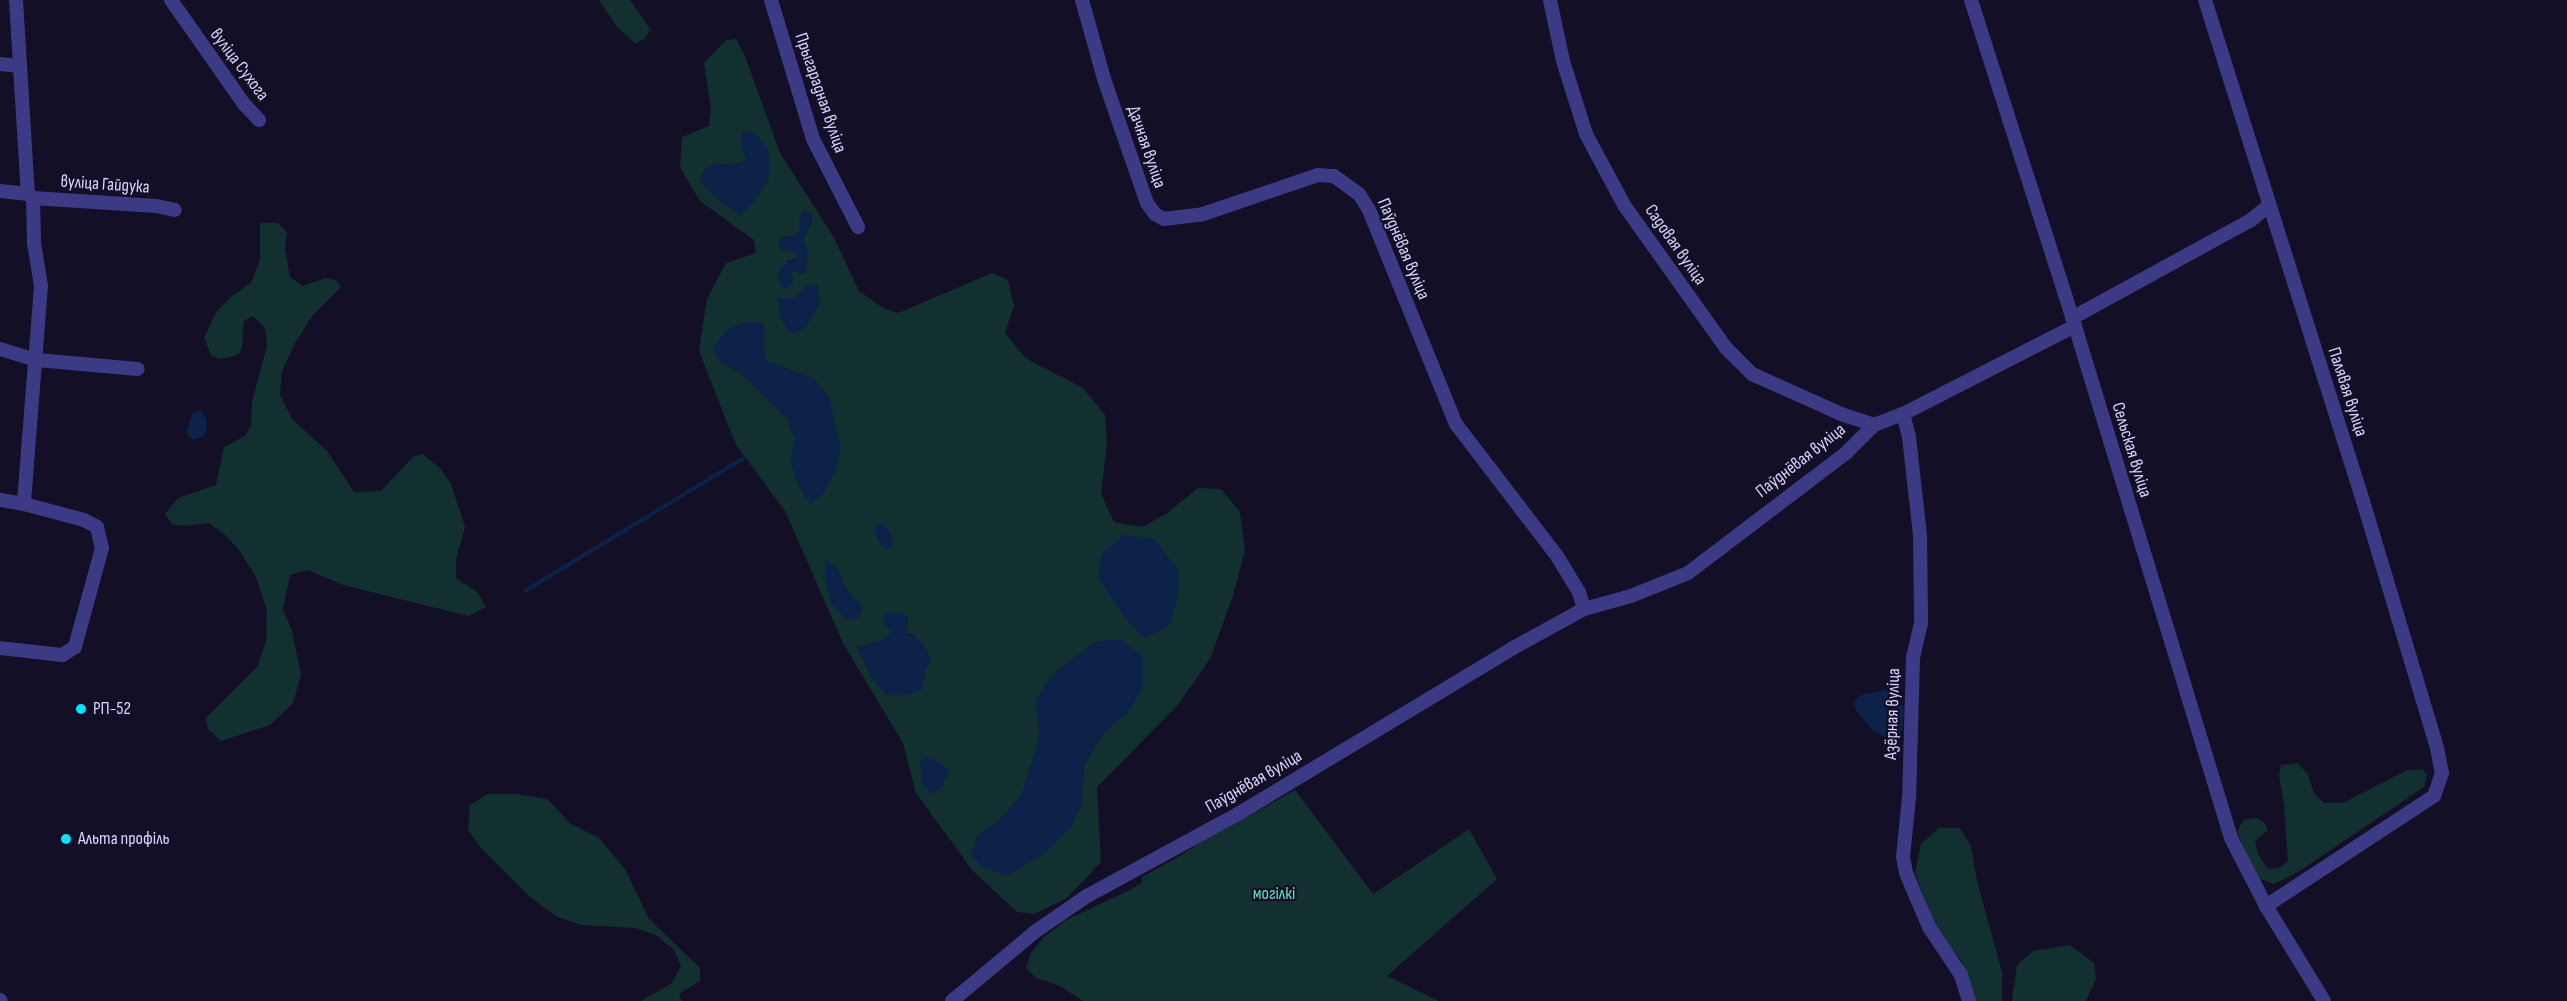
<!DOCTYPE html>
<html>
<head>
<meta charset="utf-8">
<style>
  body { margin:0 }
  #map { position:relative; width:2567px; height:1001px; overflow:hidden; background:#130f26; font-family:"Sofia Sans Condensed",sans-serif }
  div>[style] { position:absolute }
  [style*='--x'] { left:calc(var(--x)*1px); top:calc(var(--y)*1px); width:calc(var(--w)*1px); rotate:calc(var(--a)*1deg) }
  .green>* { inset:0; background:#12302f }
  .water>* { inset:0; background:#0c2248 }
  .stream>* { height:4px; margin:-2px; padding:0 2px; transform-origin:2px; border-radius:2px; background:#0c2248 }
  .minor>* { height:14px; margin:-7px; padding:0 7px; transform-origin:7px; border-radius:7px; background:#3d3a85 }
  .dots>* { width:16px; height:16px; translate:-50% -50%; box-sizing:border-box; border:3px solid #130f26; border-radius:50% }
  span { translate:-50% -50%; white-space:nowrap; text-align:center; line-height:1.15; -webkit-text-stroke:4.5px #130f26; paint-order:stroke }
  .street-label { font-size:18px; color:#d9d4ff }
  .poi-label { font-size:18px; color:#d9d4ff }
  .left { translate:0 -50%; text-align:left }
  .park-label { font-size:18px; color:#5fe0c0 }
</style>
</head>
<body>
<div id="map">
  <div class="green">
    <div style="clip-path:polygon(599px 0,630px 0,650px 29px,645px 38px,636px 44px,617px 27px)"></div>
    <div style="clip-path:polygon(evenodd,736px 39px,745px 56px,780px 153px,833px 236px,859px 291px,883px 308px,898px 313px,992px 273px,1008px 280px,1014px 306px,1005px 333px,1025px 358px,1083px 388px,1105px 415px,1107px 444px,1101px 494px,1114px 522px,1142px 527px,1166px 514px,1198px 488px,1221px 489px,1240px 512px,1245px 550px,1232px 599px,1210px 659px,1177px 706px,1097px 787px,1101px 862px,1067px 898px,1034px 914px,1017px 912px,972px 870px,916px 793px,903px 743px,844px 645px,785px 511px,736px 445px,699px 351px,707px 299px,726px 263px,756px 253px,754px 240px,700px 201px,680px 167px,682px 137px,709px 126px,711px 109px,704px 63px,726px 40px,736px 39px,742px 149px,769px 178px,740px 216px,709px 191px,701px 181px,714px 164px,734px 165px,747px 160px,742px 149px,736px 39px,804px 210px,812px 222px,803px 240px,807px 249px,806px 272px,803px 274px,792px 270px,790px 275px,787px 262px,799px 257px,786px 236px,794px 236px,801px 232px,799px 222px,804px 210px,736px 39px,778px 298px,794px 298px,819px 304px,805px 328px,778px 298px,736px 39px,764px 322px,763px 348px,767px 361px,814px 379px,830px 400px,811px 504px,797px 482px,791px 459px,795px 440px,787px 418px,742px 374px,720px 363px,764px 322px,736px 39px,837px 567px,844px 586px,853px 596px,825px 582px,837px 567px,736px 39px,1098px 578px,1169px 626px,1111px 595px,1098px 578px,736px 39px,907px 626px,907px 633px,913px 635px,925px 670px,922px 689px,887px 695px,872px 678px,857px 647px,881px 641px,893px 632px,907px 626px,736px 39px,1096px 641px,1128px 712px,1106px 730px,1084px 765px,1081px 806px,977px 836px,1000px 820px,1022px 794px,1040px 736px,1036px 701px,1051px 676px,1096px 641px)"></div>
    <div style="clip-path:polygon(260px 223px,278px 223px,287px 232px,285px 249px,290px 277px,303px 286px,325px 278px,336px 280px,341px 287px,313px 315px,295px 343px,282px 371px,280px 395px,292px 419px,327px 451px,354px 492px,381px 491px,413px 457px,422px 454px,440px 468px,451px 484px,465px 527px,456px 559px,456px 578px,478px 593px,486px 607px,469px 616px,343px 585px,308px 570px,290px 575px,283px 609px,292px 631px,301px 675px,293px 703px,270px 725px,221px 741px,208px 729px,206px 718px,257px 667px,266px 642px,267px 610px,256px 577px,239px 550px,225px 535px,209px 523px,185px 526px,172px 524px,165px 514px,178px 498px,216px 485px,224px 447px,245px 436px,251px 426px,252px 401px,267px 346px,265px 328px,253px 316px,244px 321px,242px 347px,239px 354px,231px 357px,219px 359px,211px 355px,204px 338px,216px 312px,232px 296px,251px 283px,260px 260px)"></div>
    <div style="clip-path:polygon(2298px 763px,2308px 775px,2314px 793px,2324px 803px,2343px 803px,2407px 770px,2422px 769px,2427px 775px,2424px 787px,2298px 872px,2274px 884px,2256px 877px,2237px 831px,2244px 820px,2256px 818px,2265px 823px,2268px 830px,2255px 841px,2258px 854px,2268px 869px,2281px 867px,2288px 861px,2284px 805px,2279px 775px,2281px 765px)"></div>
    <div style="clip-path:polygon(1295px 790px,1373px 894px,1469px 829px,1497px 879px,1387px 976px,1439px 1001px,1083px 1001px,1060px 986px,1036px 978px,1026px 968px,1031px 953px,1044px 937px,1066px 920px,1134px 888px,1142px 882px,1142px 877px,1183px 854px,1231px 821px,1247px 817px)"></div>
    <div style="clip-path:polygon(488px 794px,515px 794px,547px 799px,571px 824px,599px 838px,625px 869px,649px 919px,700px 968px,700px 981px,679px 994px,682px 1001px,641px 1001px,672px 983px,681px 966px,674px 950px,656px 935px,635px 928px,581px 925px,556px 916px,530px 897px,480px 847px,468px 830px,470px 805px)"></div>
    <div style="clip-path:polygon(1939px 828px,1960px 828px,1971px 846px,1977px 881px,2002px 972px,2002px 1001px,1975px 1001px,1961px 960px,1938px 932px,1915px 873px,1921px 844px)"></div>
    <div style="clip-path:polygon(2070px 945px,2094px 963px,2096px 979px,2086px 1001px,2012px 1001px,2017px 965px,2033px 951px)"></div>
  </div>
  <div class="water">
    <div style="clip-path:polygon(741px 131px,754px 133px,763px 142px,769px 153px,769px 178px,756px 200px,740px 216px,709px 191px,700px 180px,704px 169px,715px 164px,734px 165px,747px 160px,742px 149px)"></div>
    <div style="clip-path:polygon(803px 210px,812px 213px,812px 222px,803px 240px,807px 249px,806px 272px,803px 274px,792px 270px,793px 284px,783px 289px,777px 277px,781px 267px,799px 257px,795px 252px,783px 251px,779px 247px,779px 238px,794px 236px,800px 232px,799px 222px)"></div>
    <div style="clip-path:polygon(818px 284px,820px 304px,805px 328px,791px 334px,780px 318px,778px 298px,794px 298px,807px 285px)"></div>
    <div style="clip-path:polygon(745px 322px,764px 322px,763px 348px,767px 361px,814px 379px,830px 400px,841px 449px,835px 472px,823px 494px,810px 504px,797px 482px,791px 459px,795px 440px,787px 418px,742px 374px,720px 363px,713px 348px,728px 329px)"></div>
    <div style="clip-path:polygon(199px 410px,206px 418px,207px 428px,204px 436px,194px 440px,188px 437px,187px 431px,192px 414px)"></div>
    <div style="clip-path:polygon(883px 524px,889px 530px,893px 544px,886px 550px,878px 541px,874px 526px)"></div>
    <div style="clip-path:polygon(1123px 535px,1155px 539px,1179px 571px,1178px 599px,1169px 626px,1144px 638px,1126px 619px,1098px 578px,1101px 555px)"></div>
    <div style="clip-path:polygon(826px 560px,837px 567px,844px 586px,863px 608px,858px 618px,847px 620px,832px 604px,825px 582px)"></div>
    <div style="clip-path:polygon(900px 612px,908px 616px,907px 633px,923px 643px,931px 660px,925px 670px,922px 689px,906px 695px,887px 695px,872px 678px,857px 647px,881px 641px,892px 632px,883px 623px,885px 613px)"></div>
    <div style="clip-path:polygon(1122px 640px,1143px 657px,1143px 688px,1128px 712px,1106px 730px,1084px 765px,1081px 806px,1072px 826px,1041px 856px,1007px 876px,982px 867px,971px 854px,977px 836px,1000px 820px,1022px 794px,1040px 736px,1036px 701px,1051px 676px,1096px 641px)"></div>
    <div style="clip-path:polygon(1884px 690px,1895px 694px,1904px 710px,1902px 730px,1898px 737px,1890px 740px,1872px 730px,1856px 710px,1854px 702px,1861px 695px)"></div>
    <div style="clip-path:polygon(924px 757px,935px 760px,950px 770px,941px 788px,930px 794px,922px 782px,920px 764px)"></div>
  </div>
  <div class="stream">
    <div style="--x:525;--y:591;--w:258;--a:-31.3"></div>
  </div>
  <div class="minor">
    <div style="--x:16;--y:0;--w:194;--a:86.5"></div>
    <div style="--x:28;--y:194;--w:6;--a:39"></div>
    <div style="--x:33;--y:198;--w:45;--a:88.7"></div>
    <div style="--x:34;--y:243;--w:44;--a:80.8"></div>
    <div style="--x:41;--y:286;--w:219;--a:94.5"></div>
    <div style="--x:171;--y:0;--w:127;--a:54.9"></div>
    <div style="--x:244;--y:104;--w:22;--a:47"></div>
    <div style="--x:771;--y:0;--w:145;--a:73.2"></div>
    <div style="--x:813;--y:139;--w:99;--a:62.9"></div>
    <div style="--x:1082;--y:0;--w:82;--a:74.4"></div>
    <div style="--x:1104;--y:79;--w:131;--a:70.9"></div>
    <div style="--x:1147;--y:203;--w:14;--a:54"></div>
    <div style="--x:1155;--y:214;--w:10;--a:29"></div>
    <div style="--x:1164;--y:219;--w:39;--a:-7"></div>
    <div style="--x:1203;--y:214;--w:121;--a:-18.7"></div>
    <div style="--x:1318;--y:175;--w:16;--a:4"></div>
    <div style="--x:1334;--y:176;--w:31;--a:36"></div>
    <div style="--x:1359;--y:194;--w:19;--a:58"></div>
    <div style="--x:1369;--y:210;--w:231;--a:67.9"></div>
    <div style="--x:1456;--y:424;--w:166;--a:52.6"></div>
    <div style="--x:1557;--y:556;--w:42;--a:58.6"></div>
    <div style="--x:1579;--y:592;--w:18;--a:74"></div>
    <div style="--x:1550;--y:0;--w:62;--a:78"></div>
    <div style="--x:1563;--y:61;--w:77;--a:72.5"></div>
    <div style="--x:1586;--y:134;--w:81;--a:61.8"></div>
    <div style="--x:1624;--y:205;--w:176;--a:54.5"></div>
    <div style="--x:1726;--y:348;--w:37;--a:45"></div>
    <div style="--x:1752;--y:374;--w:98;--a:24.2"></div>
    <div style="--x:1841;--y:414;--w:35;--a:18"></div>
    <div style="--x:1971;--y:0;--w:342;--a:72.3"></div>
    <div style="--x:2075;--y:326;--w:535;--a:73.05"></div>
    <div style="--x:2231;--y:838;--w:76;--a:62.8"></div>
    <div style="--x:2266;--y:906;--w:111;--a:58.6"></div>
    <div style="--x:2205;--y:0;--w:525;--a:72.5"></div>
    <div style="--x:2363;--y:501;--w:258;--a:73.3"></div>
    <div style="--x:2437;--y:748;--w:25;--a:79"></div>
    <div style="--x:2442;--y:773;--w:24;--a:109"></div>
    <div style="--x:2434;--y:796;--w:201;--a:146.8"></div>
    <div style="--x:0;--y:64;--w:20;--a:6"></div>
    <div style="--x:0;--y:191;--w:28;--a:6"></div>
    <div style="--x:33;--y:198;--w:123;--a:3.7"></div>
    <div style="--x:156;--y:206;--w:19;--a:12"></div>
    <div style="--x:2072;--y:318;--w:204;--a:-28.7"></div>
    <div style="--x:2251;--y:220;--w:22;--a:-39"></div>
    <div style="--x:0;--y:349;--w:39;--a:17"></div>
    <div style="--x:37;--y:360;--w:101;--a:5.1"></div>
    <div style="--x:1903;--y:414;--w:24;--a:75"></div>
    <div style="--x:1909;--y:437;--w:99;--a:83.6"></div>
    <div style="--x:1920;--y:535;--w:88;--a:89.3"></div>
    <div style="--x:1921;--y:623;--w:36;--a:103"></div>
    <div style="--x:1913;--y:658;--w:139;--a:91.6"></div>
    <div style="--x:1909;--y:797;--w:60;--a:95.7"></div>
    <div style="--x:1903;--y:857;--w:16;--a:79"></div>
    <div style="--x:1906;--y:873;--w:59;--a:66.9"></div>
    <div style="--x:1929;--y:927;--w:58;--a:56.3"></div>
    <div style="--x:1961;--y:975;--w:27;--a:73"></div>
    <div style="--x:0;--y:500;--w:24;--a:9"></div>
    <div style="--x:24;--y:504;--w:62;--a:14.9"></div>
    <div style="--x:84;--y:520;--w:15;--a:28"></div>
    <div style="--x:97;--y:527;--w:22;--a:77"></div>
    <div style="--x:102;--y:548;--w:103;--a:105.3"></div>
    <div style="--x:75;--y:647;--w:15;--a:148"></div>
    <div style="--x:62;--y:655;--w:62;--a:-173.6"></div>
    <div style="--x:0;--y:1000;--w:1;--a:45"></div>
    <div style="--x:952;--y:1001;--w:109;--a:-39.8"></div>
    <div style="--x:1036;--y:931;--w:62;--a:-34.5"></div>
    <div style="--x:1087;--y:896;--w:172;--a:-28.5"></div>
    <div style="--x:1238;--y:814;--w:321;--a:-31.1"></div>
    <div style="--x:1513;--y:648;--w:81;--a:-28.8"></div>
    <div style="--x:1584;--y:609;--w:49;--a:-15.5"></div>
    <div style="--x:1631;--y:596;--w:61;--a:-22"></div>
    <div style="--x:1688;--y:573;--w:198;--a:-37.2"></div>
    <div style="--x:1846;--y:453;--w:40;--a:-45"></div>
    <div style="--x:1874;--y:425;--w:31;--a:-21"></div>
    <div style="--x:1903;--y:414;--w:193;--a:-27.1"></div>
  </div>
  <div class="dots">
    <div style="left:81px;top:709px;background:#00e5ff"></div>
    <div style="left:66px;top:839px;background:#00e5ff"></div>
  </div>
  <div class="street-label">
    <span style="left:239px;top:65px;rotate:53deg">вуліца Сухога</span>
    <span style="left:820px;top:93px;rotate:71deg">Прыгарадная вуліца</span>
    <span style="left:1146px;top:147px;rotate:71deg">Дачная вуліца</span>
    <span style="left:105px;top:185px;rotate:4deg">вуліца Гайдука</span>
    <span style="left:1675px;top:245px;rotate:55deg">Садовая вуліца</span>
    <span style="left:1403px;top:249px;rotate:67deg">Паўднёвая вуліца</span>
    <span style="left:2347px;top:392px;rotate:72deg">Палявая вуліца</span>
    <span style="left:2131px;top:450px;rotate:73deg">Сельская вуліца</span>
    <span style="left:1801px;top:461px;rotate:-38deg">Паўднёвая вуліца</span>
    <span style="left:1893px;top:714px;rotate:-88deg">Азёрная вуліца</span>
    <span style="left:1254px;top:782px;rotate:-30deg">Паўднёвая вуліца</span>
  </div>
  <div class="poi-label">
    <span class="left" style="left:93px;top:709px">РП-52</span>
    <span class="left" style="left:78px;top:839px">Альта профіль</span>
  </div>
  <div class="park-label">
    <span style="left:1274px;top:894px">могілкі</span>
  </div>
</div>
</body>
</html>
